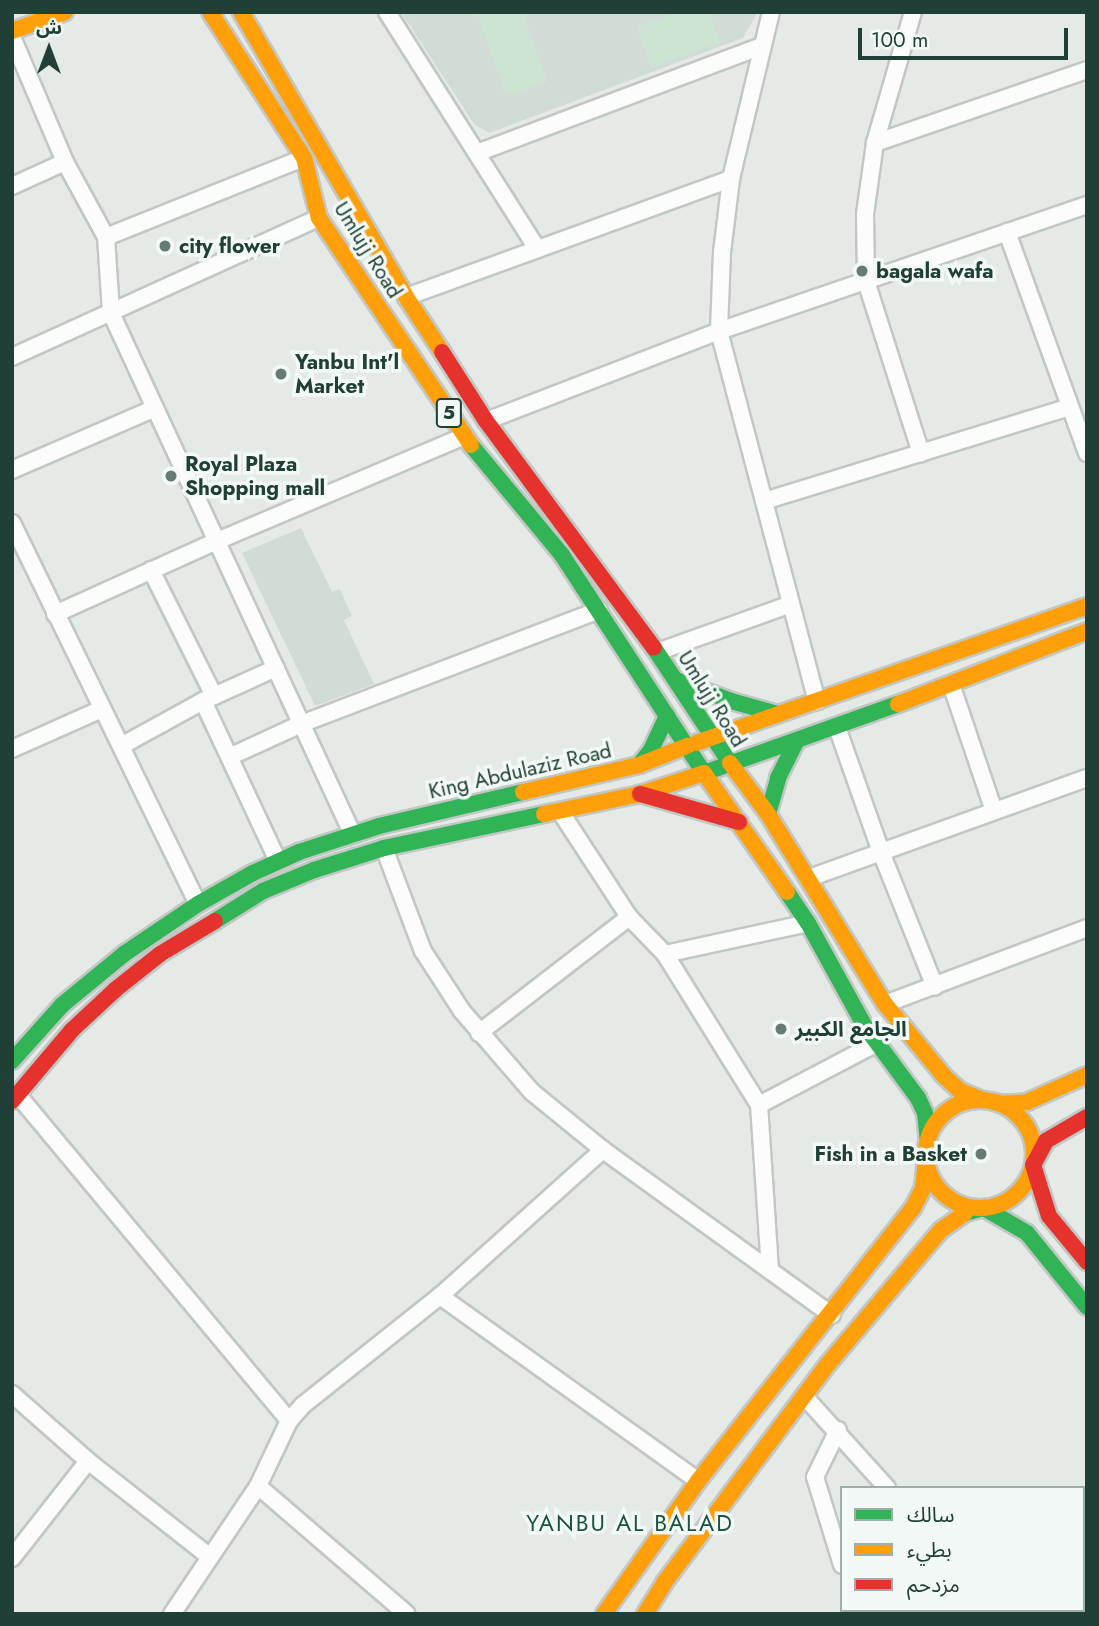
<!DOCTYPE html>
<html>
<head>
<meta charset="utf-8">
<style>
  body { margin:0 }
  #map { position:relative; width:1099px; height:1626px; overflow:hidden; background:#e5eae7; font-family:Jost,"Noto Sans Arabic",sans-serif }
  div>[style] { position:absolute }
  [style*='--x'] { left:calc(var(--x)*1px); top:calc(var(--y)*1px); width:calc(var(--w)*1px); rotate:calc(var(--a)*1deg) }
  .built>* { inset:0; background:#d2dcd7 }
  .green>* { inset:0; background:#cde4d3 }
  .roads { filter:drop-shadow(2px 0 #c2c7c4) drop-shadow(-2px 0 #c2c7c4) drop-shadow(0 2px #c2c7c4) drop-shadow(0 -2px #c2c7c4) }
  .street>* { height:16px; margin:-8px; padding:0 8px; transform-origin:8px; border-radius:8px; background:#fbfcfb }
  .fast>* { height:16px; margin:-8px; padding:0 8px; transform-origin:8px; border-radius:8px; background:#30b455 }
  .slow>* { height:16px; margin:-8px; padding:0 8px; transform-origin:8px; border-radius:8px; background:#ff9f0a }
  .slow>.ring { margin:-8px; padding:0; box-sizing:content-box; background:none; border:16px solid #ff9f0a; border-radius:50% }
  .jam>* { height:16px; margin:-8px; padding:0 8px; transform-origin:8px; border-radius:8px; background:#e5322d }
  .dots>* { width:19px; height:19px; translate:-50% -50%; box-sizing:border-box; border:4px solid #f2f9f6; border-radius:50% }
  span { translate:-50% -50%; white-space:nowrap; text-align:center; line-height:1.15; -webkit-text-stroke:7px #f2f9f6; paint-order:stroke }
  .shield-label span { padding:2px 5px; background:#f2f9f6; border:2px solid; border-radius:5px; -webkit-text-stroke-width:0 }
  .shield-label { font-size:19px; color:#203f36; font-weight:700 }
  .poi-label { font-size:21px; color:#203f36; font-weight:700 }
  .left { translate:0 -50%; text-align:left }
  .right { translate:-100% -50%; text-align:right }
  .street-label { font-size:21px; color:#203f36 }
  .neighbourhood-label { font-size:23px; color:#1b5343; letter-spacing:2px }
  .frame { position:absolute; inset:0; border:14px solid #203f36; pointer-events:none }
  .legend { position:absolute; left:840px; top:1486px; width:245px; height:126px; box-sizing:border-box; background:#f2f9f6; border:2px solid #9eafa9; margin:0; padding:9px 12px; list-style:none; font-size:21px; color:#203f36 }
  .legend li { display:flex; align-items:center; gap:14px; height:35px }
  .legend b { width:35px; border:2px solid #9eafa9 }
  .north { position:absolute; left:14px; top:14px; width:70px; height:70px; -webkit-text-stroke:5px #f2f9f6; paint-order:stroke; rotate:0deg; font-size:19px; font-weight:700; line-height:28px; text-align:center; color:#203f36 }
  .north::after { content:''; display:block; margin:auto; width:24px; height:32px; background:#203f36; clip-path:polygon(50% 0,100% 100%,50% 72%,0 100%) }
  .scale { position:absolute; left:858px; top:28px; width:210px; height:32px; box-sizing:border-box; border:4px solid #203f36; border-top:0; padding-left:9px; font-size:21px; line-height:24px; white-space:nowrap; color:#203f36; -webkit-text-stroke:5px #f2f9f6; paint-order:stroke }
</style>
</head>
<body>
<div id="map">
  <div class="built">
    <div style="clip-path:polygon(401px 12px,758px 12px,743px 38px,489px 133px,474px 124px)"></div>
    <div style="clip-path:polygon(301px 528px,332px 592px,340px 589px,352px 616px,344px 620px,374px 684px,315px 706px,242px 553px)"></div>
  </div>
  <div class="green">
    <div style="clip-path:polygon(485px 12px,523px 12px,547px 82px,506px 96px,478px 15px)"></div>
    <div style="clip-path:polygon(679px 12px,709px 12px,720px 43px,651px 67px,637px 27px)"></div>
  </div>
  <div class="roads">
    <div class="street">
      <div style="--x:387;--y:12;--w:280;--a:57.6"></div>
      <div style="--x:771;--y:12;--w:172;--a:103.5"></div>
      <div style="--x:731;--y:179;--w:74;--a:97"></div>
      <div style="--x:722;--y:252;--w:79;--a:92.2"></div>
      <div style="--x:719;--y:331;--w:383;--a:75.2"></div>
      <div style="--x:913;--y:12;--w:136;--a:106.2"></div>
      <div style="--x:875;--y:143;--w:72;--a:98"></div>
      <div style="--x:865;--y:214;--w:67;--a:89.1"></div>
      <div style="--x:866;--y:281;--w:181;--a:72.3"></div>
      <div style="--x:12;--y:37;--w:136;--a:67"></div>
      <div style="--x:65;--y:162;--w:85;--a:61.3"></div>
      <div style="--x:106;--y:237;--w:76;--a:86.2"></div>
      <div style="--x:111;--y:313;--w:575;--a:65.13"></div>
      <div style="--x:875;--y:143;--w:224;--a:-19"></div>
      <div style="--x:477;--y:153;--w:304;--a:-20.6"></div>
      <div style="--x:12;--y:186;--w:58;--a:-24.4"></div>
      <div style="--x:1007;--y:232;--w:235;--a:70.1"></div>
      <div style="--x:106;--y:237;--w:213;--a:-21.8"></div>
      <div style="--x:406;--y:297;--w:346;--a:-20"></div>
      <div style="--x:12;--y:357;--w:337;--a:-24.4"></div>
      <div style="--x:486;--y:421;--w:250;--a:-21.1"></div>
      <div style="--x:719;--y:331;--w:389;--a:-18.9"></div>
      <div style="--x:12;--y:470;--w:156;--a:-23.4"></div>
      <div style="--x:764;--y:501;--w:320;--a:-17.1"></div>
      <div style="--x:12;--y:523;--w:424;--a:64"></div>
      <div style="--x:151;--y:570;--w:141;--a:63.4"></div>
      <div style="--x:55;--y:614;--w:178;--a:-24.3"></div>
      <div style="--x:217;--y:541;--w:268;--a:-23"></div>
      <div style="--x:657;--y:652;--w:142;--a:-19.7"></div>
      <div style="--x:951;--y:684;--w:134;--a:71.3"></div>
      <div style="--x:203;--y:701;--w:177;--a:64.9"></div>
      <div style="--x:837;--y:727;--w:133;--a:70.6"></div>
      <div style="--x:881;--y:852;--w:145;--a:68.2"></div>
      <div style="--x:121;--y:746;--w:94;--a:-28.8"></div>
      <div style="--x:203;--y:701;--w:80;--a:-24.3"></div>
      <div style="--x:12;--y:749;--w:98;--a:-24"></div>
      <div style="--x:229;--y:757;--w:79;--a:-24.6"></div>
      <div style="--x:301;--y:724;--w:319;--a:-20.9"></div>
      <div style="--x:560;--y:811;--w:126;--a:56.9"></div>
      <div style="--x:384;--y:848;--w:110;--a:69.3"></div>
      <div style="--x:423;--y:951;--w:72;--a:57"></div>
      <div style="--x:462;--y:1011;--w:107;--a:49.2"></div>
      <div style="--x:532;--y:1092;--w:92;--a:39.2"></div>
      <div style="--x:603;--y:1150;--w:282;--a:35.8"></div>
      <div style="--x:809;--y:878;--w:295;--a:-19.8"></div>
      <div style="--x:665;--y:954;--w:178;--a:58.1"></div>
      <div style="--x:885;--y:1004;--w:216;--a:-20.6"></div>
      <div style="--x:479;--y:1033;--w:190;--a:-37.7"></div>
      <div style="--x:629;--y:917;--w:52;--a:45.8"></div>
      <div style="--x:665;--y:954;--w:146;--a:-12.2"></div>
      <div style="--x:17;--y:1094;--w:425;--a:50.2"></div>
      <div style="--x:770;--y:1270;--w:165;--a:-93.8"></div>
      <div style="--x:759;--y:1105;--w:133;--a:-27.7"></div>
      <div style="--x:440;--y:1296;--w:317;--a:35.6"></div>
      <div style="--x:12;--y:1394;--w:101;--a:41.4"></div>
      <div style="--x:88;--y:1461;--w:155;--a:38.2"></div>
      <div style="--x:804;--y:1396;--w:124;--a:47.9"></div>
      <div style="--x:838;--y:1430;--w:52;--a:116.1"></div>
      <div style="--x:815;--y:1477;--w:92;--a:72.9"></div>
      <div style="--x:258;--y:1486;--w:196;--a:40.7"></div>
      <div style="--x:12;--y:1558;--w:123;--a:-51.9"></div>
      <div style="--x:856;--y:1610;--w:4;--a:76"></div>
      <div style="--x:998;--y:1610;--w:6;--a:45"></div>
      <div style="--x:172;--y:1614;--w:154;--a:-56.1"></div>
      <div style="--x:258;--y:1486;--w:72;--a:-64.5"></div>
      <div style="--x:289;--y:1421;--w:21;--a:-49"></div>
      <div style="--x:303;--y:1405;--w:175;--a:-38.5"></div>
      <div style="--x:440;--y:1296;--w:219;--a:-41.9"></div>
    </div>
    <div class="fast">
      <div style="--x:471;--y:445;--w:143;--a:50.4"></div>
      <div style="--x:562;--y:555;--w:260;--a:56.9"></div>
      <div style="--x:704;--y:773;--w:206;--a:-19.6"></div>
      <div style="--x:654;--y:648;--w:138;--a:56.5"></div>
      <div style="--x:676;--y:680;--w:59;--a:20.9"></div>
      <div style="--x:731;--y:701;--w:49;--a:15.5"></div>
      <div style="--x:639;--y:765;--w:19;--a:-51"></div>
      <div style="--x:651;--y:750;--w:38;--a:-65"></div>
      <div style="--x:768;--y:814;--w:37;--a:-74"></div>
      <div style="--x:778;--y:778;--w:42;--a:-63.4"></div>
      <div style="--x:787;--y:892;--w:37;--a:56"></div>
      <div style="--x:808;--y:923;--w:116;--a:61.2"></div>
      <div style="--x:864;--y:1025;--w:91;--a:53.5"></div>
      <div style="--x:918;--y:1098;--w:17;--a:65"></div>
      <div style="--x:925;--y:1113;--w:27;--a:84"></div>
      <div style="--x:215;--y:921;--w:57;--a:-32"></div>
      <div style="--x:263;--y:891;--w:55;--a:-22.4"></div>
      <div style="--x:314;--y:870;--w:73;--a:-17.4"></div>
      <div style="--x:384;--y:848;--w:164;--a:-12"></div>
      <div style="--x:12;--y:1061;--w:75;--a:-48.2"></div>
      <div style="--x:62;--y:1005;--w:80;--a:-39.4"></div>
      <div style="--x:124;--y:954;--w:89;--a:-34"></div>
      <div style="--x:198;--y:904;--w:63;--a:-29.4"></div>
      <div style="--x:253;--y:873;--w:51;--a:-24.5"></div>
      <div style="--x:299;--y:852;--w:84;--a:-18"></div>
      <div style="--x:379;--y:826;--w:148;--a:-13.3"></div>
      <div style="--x:965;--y:1213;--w:20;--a:-15"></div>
      <div style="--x:984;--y:1208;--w:50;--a:30.2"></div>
      <div style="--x:1027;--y:1233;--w:95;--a:51"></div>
    </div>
    <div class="slow">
      <div style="--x:210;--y:12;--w:174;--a:57.2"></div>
      <div style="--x:304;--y:158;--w:62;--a:76"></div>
      <div style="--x:319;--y:218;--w:273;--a:56.2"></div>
      <div style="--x:241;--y:12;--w:329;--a:59.9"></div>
      <div style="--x:406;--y:297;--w:66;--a:56.8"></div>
      <div style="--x:12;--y:31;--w:56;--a:-19.7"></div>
      <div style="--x:898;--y:704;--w:203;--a:-21.1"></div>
      <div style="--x:696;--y:743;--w:414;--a:-19.3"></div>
      <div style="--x:730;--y:763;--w:64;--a:53.3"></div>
      <div style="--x:768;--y:814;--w:223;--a:58.4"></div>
      <div style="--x:885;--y:1004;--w:93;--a:50.7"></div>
      <div style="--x:944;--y:1076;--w:22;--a:43"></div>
      <div style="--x:960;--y:1091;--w:24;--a:22"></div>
      <div style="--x:523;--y:792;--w:119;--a:-13.1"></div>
      <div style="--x:639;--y:765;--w:52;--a:-21.6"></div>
      <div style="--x:544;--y:814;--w:98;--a:-11.8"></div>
      <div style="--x:640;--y:794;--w:67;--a:-18.2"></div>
      <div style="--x:704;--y:773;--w:145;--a:55.1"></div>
      <div class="ring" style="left:926px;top:1100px;width:92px;height:92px"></div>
      <div style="--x:1000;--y:1104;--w:27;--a:-4"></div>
      <div style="--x:1027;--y:1102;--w:66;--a:-24.2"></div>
      <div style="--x:604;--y:1614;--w:163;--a:-54.7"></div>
      <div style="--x:698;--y:1481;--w:347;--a:-51.8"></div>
      <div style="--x:913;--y:1208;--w:22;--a:-63"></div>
      <div style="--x:923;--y:1188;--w:31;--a:-84"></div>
      <div style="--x:645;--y:1614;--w:36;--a:-58"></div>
      <div style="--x:664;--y:1583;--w:274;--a:-53.2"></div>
      <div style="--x:828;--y:1364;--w:175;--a:-49.9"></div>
      <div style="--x:941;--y:1230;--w:29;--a:-35"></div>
    </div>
    <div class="jam">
      <div style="--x:442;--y:352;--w:82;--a:57.5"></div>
      <div style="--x:486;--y:421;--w:282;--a:53.5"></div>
      <div style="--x:640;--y:794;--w:103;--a:15.8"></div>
      <div style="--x:12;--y:1101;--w:93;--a:-49.8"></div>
      <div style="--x:72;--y:1030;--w:60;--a:-43"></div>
      <div style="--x:116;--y:989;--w:56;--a:-38.5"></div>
      <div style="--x:160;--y:954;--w:64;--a:-31"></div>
      <div style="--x:1087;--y:1117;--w:48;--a:149.7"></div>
      <div style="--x:1046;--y:1141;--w:27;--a:118"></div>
      <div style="--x:1033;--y:1165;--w:53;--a:72.6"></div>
      <div style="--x:1049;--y:1216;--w:60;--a:50.4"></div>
    </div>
  </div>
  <div class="dots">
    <div style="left:165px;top:246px;background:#657b74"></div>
    <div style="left:862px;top:271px;background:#657b74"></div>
    <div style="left:281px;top:374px;background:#657b74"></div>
    <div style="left:171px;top:476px;background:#657b74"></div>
    <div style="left:781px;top:1029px;background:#657b74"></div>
    <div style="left:981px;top:1154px;background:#657b74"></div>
  </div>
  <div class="shield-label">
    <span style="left:449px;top:413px">5</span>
  </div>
  <div class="poi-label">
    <span class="left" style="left:179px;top:246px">city flower</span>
    <span class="left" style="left:876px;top:271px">bagala wafa</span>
    <span class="left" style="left:295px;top:374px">Yanbu Int'l<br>Market</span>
    <span class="left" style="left:185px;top:476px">Royal Plaza<br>Shopping mall</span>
    <span class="left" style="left:795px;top:1029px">الجامع الكبير</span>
    <span class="right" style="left:967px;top:1154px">Fish in a Basket</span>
  </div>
  <div class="street-label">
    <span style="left:368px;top:250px;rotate:58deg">Umlujj Road</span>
    <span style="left:712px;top:699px;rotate:58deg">Umlujj Road</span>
    <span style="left:520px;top:771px;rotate:-13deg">King Abdulaziz Road</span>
  </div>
  <div class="neighbourhood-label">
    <span style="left:630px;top:1523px">YANBU AL BALAD</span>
  </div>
  <div class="frame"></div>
  <ul class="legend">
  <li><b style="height:9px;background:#30b455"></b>سالك</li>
  <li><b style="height:9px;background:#ff9f0a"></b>بطيء</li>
  <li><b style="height:9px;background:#e5322d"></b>مزدحم</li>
  </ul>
  <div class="north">ش</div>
  <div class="scale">100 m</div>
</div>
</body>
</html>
